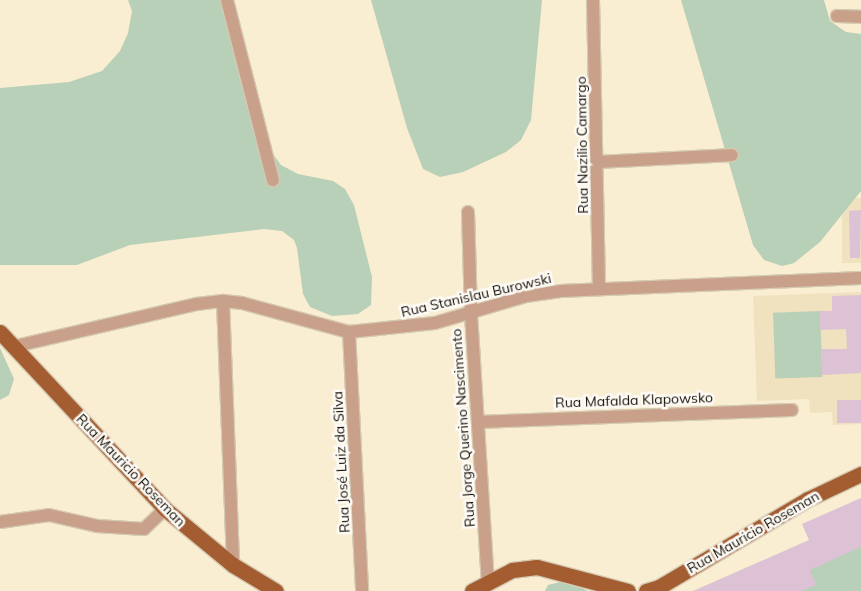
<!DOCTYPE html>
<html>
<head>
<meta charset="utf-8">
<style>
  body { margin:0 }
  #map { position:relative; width:861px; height:591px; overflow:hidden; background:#f9edd2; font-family:Mulish,sans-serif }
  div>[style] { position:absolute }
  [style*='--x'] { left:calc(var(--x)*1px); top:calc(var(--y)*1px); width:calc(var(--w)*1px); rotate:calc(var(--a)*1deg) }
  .built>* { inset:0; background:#f0e1bf; transform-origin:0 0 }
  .green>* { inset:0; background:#b8d0b7; transform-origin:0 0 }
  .building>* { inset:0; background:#dcc2d4; transform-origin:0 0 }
  .roads { filter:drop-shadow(1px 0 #d5cab2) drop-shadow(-1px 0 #d5cab2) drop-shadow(0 1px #d5cab2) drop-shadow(0 -1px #d5cab2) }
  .minor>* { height:12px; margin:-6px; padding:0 6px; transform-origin:6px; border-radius:6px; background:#c9a08a }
  .major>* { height:15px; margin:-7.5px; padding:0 7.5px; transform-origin:7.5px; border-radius:7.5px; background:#a35d31 }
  span { translate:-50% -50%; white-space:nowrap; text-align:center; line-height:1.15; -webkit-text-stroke:5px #fefbf6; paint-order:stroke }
  .street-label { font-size:14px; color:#151108 }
</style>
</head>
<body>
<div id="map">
  <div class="built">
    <div style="left:861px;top:198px;width:65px;height:19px;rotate:90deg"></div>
    <div style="clip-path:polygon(861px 292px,861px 424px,833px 425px,832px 412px,810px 413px,809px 399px,757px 401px,753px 296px)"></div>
  </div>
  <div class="green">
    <div style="clip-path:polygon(128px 0,227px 0,273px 154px,281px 165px,298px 174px,333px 181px,345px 189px,354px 205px,372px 277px,371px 305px,358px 314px,332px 316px,310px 307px,303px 294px,297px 248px,294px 240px,282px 231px,264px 229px,130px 245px,77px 265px,0 265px,0 88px,69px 82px,102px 71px,120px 51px,128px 33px,132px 11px)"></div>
    <div style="clip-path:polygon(371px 0,542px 0,531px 120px,521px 140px,506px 152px,463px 172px,440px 177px,423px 169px,407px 128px)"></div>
    <div style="clip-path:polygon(681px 0,824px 0,830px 21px,846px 32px,861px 34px,861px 191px,820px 242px,794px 263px,782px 266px,764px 260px,753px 245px)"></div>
    <div style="left:820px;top:311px;width:66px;height:47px;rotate:88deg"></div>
    <div style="clip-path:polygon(0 348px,14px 379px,9px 395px,0 400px)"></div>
    <div style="clip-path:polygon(861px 542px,861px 591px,736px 591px)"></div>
    <div style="clip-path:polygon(560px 582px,579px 587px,588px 591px,545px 591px,548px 585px)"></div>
  </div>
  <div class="building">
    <div style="clip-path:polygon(861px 210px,860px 258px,850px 258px,849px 211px)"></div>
    <div style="clip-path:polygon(861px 295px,861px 373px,822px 375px,821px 349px,847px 349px,846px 329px,820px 330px,820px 311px,832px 311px,832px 296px)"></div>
    <div style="left:861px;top:400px;width:23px;height:24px;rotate:90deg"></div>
    <div style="clip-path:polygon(861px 498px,861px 547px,810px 570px,816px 585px,801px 591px,693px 591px,809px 540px,802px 524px)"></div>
  </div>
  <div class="roads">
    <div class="minor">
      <div style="--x:227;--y:0;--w:186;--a:75.7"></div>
      <div style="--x:593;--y:0;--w:289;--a:88.8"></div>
      <div style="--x:837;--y:16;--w:24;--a:2"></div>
      <div style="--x:599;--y:162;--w:133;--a:-3"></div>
      <div style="--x:468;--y:212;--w:102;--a:88.3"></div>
      <div style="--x:471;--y:314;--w:269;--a:86.4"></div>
      <div style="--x:223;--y:301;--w:264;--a:87.8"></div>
      <div style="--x:349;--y:332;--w:259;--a:87.1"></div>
      <div style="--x:16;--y:346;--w:186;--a:-13.1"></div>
      <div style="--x:197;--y:304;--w:26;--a:-7"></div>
      <div style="--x:223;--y:301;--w:19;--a:6"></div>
      <div style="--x:242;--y:303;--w:111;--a:15.2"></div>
      <div style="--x:349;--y:332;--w:86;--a:-6"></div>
      <div style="--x:435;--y:323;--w:95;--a:-16.5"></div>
      <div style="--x:526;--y:296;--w:35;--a:-8"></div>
      <div style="--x:561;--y:291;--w:300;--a:-2.5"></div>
      <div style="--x:478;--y:422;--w:314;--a:-2.2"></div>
      <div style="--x:0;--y:522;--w:49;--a:-8.1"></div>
      <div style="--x:49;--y:515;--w:49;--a:12.9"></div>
      <div style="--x:97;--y:526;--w:47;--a:3.7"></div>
      <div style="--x:144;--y:529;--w:29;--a:-44"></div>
    </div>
    <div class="major">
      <div style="--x:0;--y:332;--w:242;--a:47"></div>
      <div style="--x:165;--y:509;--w:88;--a:39.5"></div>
      <div style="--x:233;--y:565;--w:50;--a:31.2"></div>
      <div style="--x:472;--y:591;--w:45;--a:-27.7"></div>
      <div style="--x:512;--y:570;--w:25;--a:-7"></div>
      <div style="--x:537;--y:567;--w:94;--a:14.8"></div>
      <div style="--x:646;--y:591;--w:14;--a:-17"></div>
      <div style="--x:659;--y:587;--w:173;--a:-30.6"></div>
      <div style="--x:808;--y:499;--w:59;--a:-25.3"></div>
    </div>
  </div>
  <div class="street-label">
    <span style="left:582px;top:145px;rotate:-91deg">Rua Nazilio Camargo</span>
    <span style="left:476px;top:295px;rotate:-13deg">Rua Stanislau Burowski</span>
    <span style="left:634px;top:400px;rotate:-2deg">Rua Mafalda Klapowsko</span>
    <span style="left:463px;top:428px;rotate:-94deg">Rua Jorge Querino Nascimento</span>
    <span style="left:341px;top:462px;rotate:-93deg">Rua José Luiz da Silva</span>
    <span style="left:131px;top:470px;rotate:46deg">Rua Mauricio Roseman</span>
    <span style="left:753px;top:532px;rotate:-30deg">Rua Mauricio Roseman</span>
  </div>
</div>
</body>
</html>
